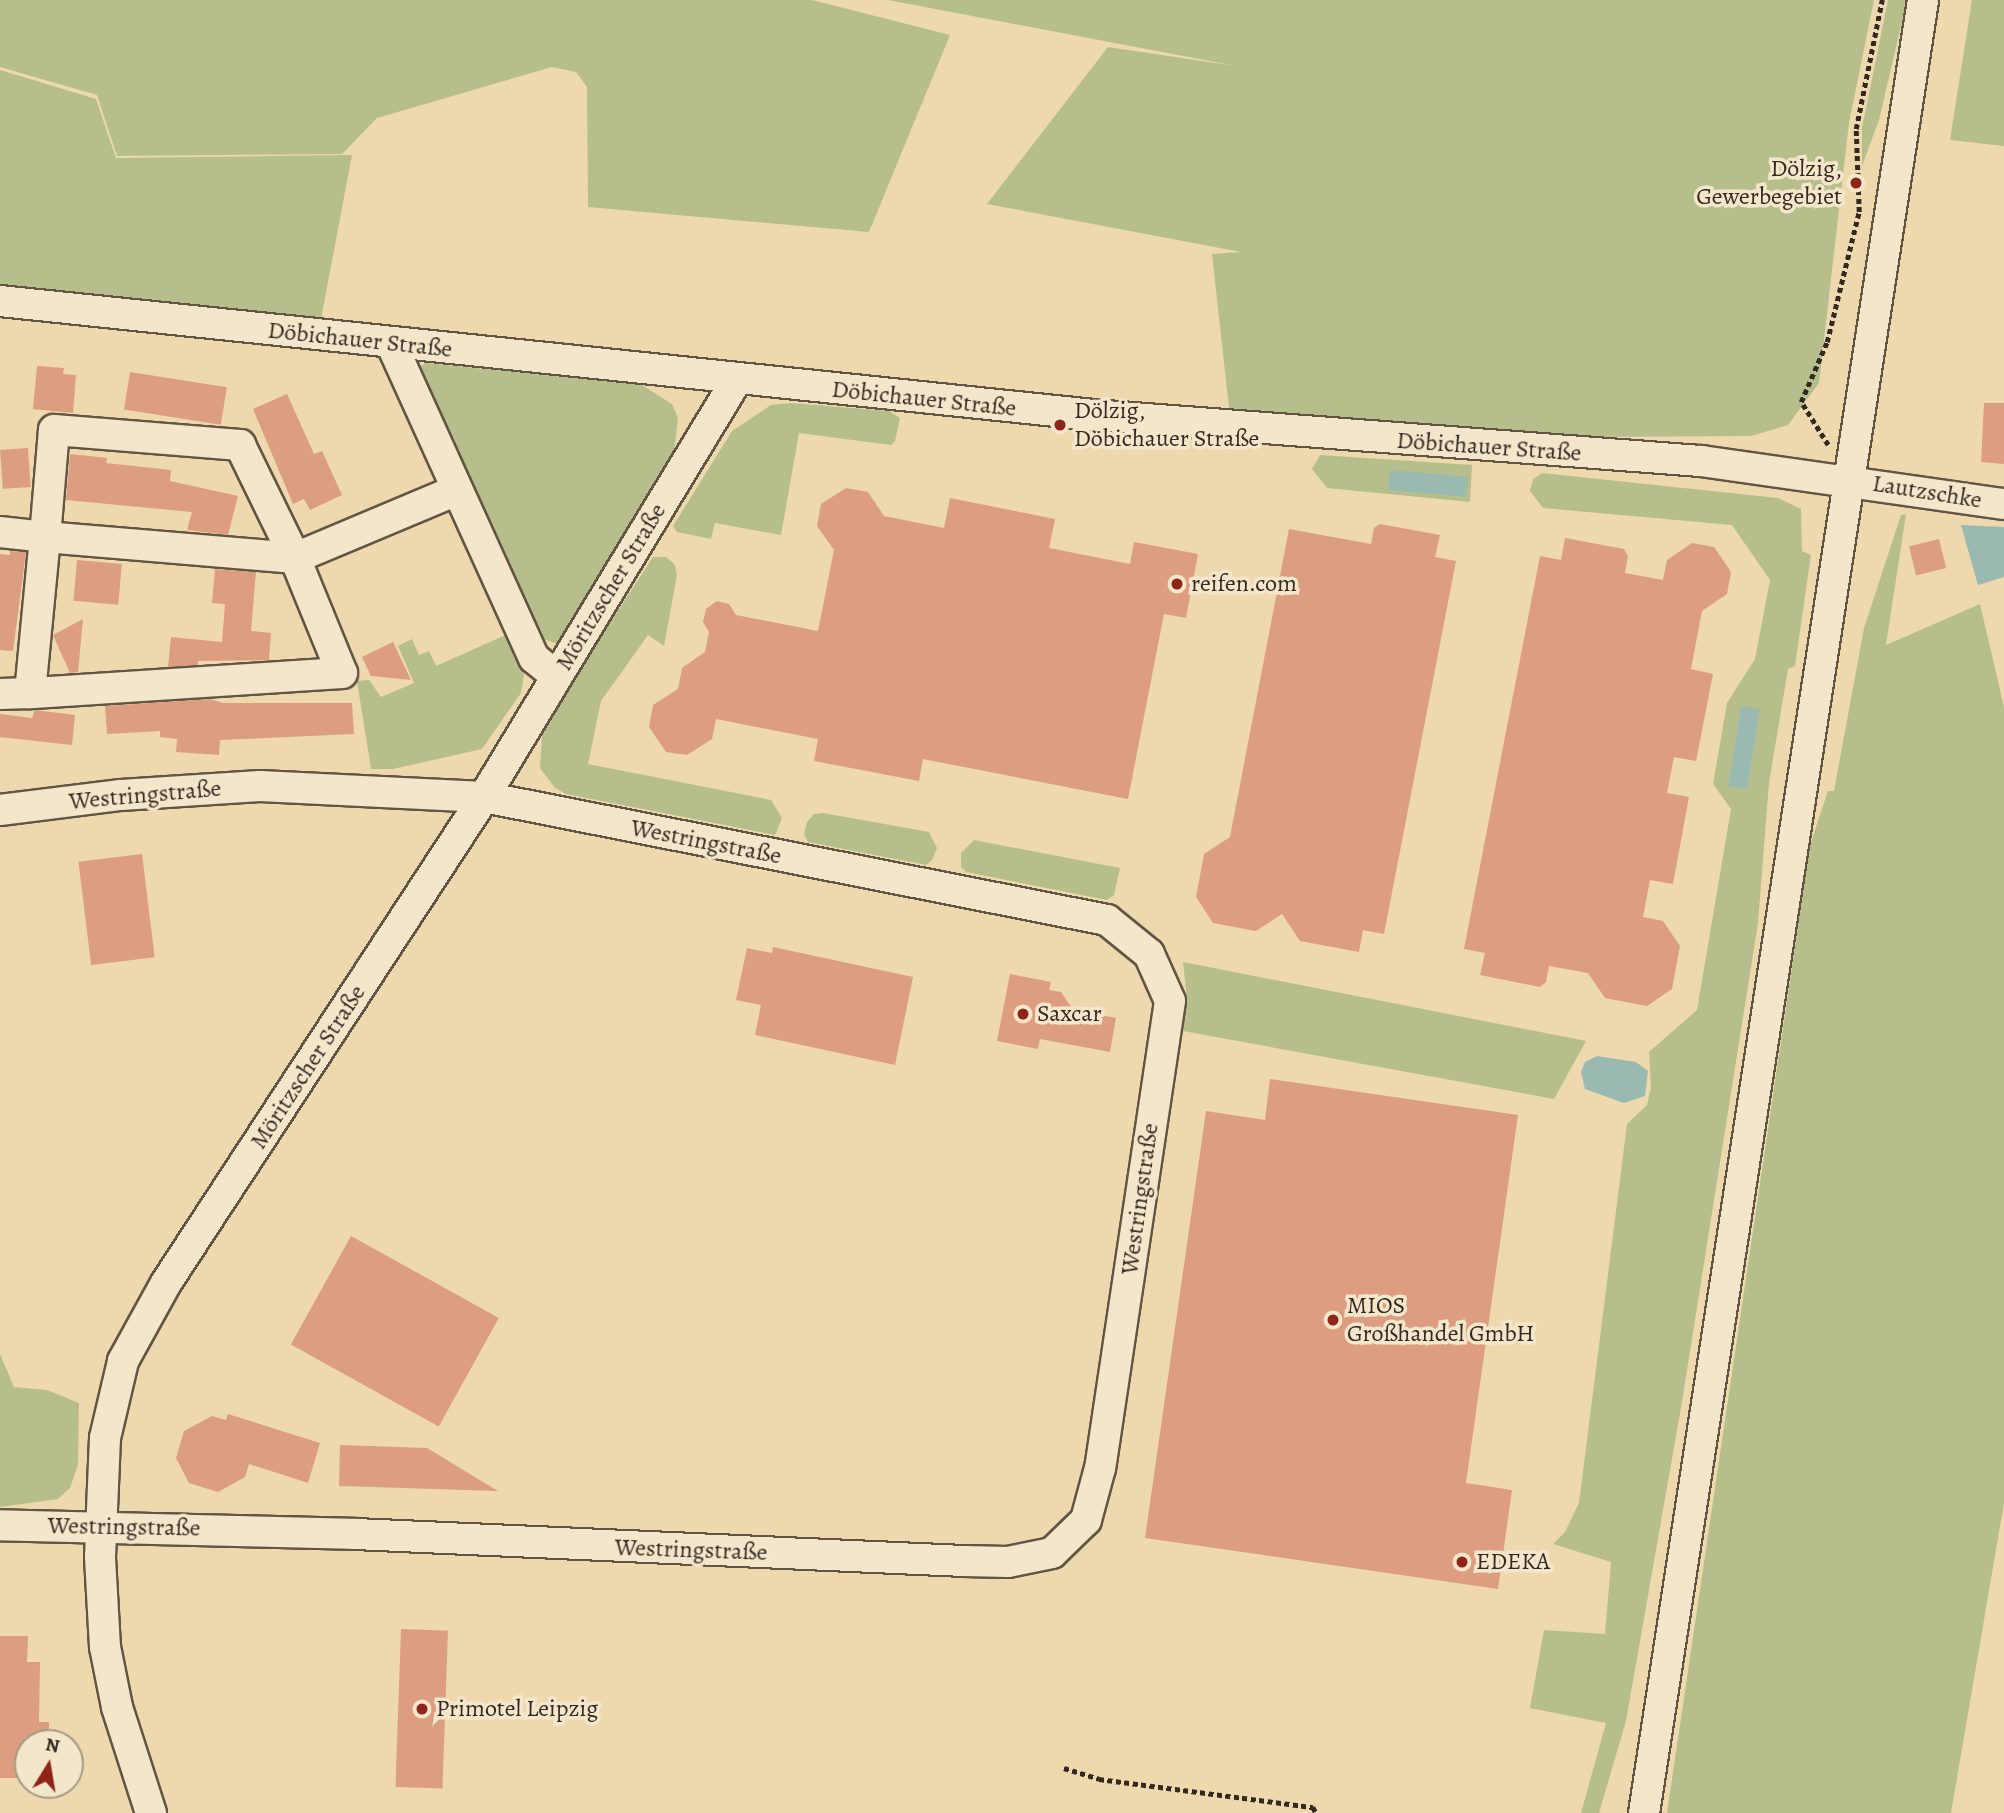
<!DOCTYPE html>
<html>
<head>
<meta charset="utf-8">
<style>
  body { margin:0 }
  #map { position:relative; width:2004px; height:1813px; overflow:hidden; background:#eed8ae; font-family:Alegreya,serif }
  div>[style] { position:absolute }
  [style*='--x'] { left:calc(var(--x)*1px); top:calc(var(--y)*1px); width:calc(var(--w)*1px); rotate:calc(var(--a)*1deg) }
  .green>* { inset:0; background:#b6bf8c }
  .water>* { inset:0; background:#9ab9b0; transform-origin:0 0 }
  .building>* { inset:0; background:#dc9d81; transform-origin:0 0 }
  .path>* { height:4.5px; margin-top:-2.25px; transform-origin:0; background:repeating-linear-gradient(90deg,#342921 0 5px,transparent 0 8.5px) }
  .roads { filter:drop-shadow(2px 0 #625544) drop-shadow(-2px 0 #625544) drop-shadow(0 2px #625544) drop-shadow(0 -2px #625544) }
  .minor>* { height:30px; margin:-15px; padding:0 15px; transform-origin:15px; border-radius:15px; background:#f4e6ca }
  .dots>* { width:19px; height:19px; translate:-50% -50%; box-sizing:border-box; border:4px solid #f4e6ca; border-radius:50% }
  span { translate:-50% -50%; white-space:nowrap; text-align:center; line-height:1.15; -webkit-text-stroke:7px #f4e6ca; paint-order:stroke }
  .poi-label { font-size:24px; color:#342921 }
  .right { translate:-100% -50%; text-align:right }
  .left { translate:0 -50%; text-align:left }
  .street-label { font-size:24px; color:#342921 }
  .north { position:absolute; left:14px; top:1729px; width:70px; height:70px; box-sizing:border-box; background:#f4e6ca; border:2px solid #a79a86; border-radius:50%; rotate:11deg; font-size:19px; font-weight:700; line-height:28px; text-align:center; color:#342921 }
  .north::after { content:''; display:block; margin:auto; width:24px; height:32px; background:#8f2418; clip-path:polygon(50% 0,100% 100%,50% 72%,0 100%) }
</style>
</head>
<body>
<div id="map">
  <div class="green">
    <div style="clip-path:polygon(0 0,812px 0,950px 35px,869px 232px,588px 207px,587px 87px,576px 72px,552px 67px,377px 118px,342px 154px,117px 156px,97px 95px,0 67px)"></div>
    <div style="clip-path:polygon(888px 0,1874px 0,1849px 123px,1819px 383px,1788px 425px,1751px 436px,1578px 437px,1229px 408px,1212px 254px,1241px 252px,987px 204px,1108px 47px,1236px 66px)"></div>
    <div style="clip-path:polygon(1888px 0,1907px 0,1879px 120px,1862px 166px,1862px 128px)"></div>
    <div style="clip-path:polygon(1972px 0,2004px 0,2004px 146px,1950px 140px)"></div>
    <div style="clip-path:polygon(0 70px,96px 99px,116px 158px,352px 155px,321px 319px,0 284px)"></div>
    <div style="clip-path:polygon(426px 363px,642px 385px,672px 404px,678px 418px,674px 452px,558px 644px,537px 637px,418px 368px)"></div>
    <div style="clip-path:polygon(791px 403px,889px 411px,900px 418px,895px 441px,891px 445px,799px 433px,781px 535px,715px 523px,711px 539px,677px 532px,673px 526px,732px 431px,771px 405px)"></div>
    <div style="clip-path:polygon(1320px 455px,1472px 465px,1470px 502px,1327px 488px,1312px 469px)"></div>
    <div style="clip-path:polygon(1542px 473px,1778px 498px,1801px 509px,1802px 551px,1811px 555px,1795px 666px,1788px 669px,1769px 783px,1758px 923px,1682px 1402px,1626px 1721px,1599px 1813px,1581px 1813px,1606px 1723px,1530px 1708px,1544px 1630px,1605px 1634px,1611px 1562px,1553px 1544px,1565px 1532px,1579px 1503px,1627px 1124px,1647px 1105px,1651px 1087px,1649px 1052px,1697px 1010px,1731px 809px,1713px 784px,1727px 703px,1755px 659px,1770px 580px,1732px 525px,1543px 508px,1530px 491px,1533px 479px)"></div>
    <div style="clip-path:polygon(1906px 514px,1886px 645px,1980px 604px,2004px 707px,2004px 1503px,1951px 1813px,1667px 1813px,1810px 845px,1828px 791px,1834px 791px,1864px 628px,1901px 515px)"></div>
    <div style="clip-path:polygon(653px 557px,666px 557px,675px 565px,677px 575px,664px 646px,648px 635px,601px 701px,588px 764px,771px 800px,782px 818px,775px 835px,566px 794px,555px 788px,540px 768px,542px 735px,550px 715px)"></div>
    <div style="clip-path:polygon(508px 634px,524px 675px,521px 693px,482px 749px,393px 769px,371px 769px,357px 681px,369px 680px,381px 697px,414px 683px,398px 646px,412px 639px,419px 655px,429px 651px,436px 666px)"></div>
    <div style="clip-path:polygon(823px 813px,929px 832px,937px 848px,932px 860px,926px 865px,808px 842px,804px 834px,807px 822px,814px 814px)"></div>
    <div style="clip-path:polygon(974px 840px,1120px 868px,1114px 895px,1107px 900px,966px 872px,961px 867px,961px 853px)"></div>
    <div style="clip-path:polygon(1183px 962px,1586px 1041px,1554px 1099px,1183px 1031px,1187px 999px)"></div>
    <div style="clip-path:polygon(0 1354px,14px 1387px,47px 1390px,79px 1403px,78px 1465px,70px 1488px,58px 1499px,0 1507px)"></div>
  </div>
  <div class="water">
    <div style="left:1390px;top:470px;width:78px;height:20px;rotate:5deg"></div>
    <div style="clip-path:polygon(1961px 525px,2004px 527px,2004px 577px,1978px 585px)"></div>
    <div style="left:1741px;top:706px;width:19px;height:81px;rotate:9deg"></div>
    <div style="clip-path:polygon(1597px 1056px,1636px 1062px,1648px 1071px,1645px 1096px,1624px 1103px,1585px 1089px,1581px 1072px,1585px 1062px)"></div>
  </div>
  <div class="building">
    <div style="clip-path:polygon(37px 366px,64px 368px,63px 374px,76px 375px,73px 413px,33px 409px)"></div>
    <div style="left:130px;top:372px;width:98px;height:38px;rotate:9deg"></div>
    <div style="clip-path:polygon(287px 394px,314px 454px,322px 451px,342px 495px,310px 510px,304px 499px,293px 504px,253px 409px)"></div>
    <div style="clip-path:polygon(1984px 403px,2004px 403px,2004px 464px,1981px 462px)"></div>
    <div style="left:28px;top:448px;width:39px;height:28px;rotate:86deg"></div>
    <div style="clip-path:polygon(70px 454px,107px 458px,106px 463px,171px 470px,170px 481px,238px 496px,228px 535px,187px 530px,192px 512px,66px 500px)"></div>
    <div style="clip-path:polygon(846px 488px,868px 492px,884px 516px,944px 528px,950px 498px,1055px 519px,1049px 548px,1130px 564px,1134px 542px,1198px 554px,1186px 618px,1164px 614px,1128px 799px,923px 759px,919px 781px,814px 761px,818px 739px,716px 719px,712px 739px,687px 755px,666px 752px,649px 727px,653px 705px,678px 689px,682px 668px,705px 652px,709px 632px,703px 622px,706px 609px,717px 601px,729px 604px,736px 615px,818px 631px,834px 550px,817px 526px,821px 504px)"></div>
    <div style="clip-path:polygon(1380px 524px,1440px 535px,1435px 557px,1456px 561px,1384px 934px,1363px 930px,1359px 952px,1300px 941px,1282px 914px,1256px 931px,1213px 923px,1196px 897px,1204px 854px,1230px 837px,1289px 529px,1371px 544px,1374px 528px)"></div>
    <div style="clip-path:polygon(1565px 538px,1624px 549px,1628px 556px,1625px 573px,1663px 580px,1667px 560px,1692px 543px,1714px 547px,1731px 572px,1727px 594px,1702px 611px,1691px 669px,1713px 674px,1696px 761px,1674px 757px,1667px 793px,1689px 797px,1673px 884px,1650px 880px,1643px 917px,1663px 921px,1680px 946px,1672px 989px,1647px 1006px,1605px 998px,1588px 973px,1549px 966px,1546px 982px,1540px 987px,1480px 975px,1485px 953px,1464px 949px,1540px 556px,1561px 560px)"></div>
    <div style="left:1939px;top:539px;width:30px;height:31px;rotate:76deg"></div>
    <div style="clip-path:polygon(10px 551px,26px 552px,13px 651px,0 650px,0 554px,10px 555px)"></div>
    <div style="left:77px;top:560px;width:45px;height:41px;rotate:5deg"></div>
    <div style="clip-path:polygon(215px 569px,256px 572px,251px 631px,271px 633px,269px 660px,198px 661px,198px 665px,168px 667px,171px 637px,222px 642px,225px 604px,212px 603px)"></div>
    <div style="clip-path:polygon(83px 619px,78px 672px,70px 673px,53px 635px)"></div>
    <div style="clip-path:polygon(393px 642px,411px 680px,371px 676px,362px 657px)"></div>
    <div style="clip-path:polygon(210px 699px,223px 703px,352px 703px,354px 734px,220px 740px,219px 755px,176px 752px,177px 739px,160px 737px,160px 731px,107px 734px,105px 706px)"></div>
    <div style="clip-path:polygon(35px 710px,75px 715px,72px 745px,0 737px,0 714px,32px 718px)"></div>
    <div style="left:142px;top:854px;width:104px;height:64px;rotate:83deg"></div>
    <div style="clip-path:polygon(773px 947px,913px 977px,895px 1065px,755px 1035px,761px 1005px,736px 1000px,747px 948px,772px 953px)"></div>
    <div style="clip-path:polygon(1010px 974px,1051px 982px,1049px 990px,1061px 992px,1073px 1010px,1116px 1018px,1110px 1052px,1040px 1039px,1038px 1049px,997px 1041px)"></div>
    <div style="clip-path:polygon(1270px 1079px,1518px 1115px,1466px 1483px,1512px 1490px,1498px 1589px,1145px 1538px,1206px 1111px,1265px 1120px)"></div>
    <div style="left:351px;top:1236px;width:169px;height:124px;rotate:29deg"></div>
    <div style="clip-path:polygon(228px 1414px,320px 1443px,308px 1483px,249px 1464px,245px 1477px,218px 1492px,189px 1483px,176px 1458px,184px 1431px,212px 1416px,226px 1420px)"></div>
    <div style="clip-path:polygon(340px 1445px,427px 1448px,498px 1491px,339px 1486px)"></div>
    <div style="left:401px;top:1629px;width:47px;height:158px;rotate:2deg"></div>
    <div style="clip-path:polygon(0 1636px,28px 1636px,27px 1662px,40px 1662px,39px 1722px,49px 1722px,49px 1743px,28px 1743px,28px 1778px,0 1778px)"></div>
  </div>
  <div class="path">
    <div style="--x:1828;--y:445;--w:51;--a:-122.1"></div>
    <div style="--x:1801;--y:402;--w:65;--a:-66.6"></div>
    <div style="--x:1827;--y:342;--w:134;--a:-76.2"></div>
    <div style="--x:1859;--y:212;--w:83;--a:-92.1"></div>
    <div style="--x:1856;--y:129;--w:132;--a:-78.6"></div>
    <div style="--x:1064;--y:1768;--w:37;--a:17"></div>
    <div style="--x:1099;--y:1779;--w:216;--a:7.5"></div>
    <div style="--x:1313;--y:1807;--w:7;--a:63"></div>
  </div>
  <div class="roads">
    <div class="minor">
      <div style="--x:0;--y:301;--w:1099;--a:5.95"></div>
      <div style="--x:1093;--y:415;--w:610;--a:4.33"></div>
      <div style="--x:1701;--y:461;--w:306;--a:8.1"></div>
      <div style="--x:391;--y:343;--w:346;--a:65.6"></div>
      <div style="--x:534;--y:658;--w:28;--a:39"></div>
      <div style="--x:0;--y:532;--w:45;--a:6.3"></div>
      <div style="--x:45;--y:537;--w:251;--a:4.8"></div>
      <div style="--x:295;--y:558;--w:124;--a:67.8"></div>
      <div style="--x:342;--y:673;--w:313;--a:176.3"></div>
      <div style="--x:30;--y:693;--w:157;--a:-84.5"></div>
      <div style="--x:45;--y:537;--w:107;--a:-85.2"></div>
      <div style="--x:54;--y:430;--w:187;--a:4.6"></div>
      <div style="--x:240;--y:445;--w:126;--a:64"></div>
      <div style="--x:295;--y:558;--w:176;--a:-22.8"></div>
      <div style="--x:0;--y:694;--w:30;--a:-2"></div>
      <div style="--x:0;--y:810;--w:122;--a:-7.1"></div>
      <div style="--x:121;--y:795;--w:139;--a:-3.7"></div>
      <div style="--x:260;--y:786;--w:224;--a:2.8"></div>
      <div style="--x:484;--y:797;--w:635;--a:11.17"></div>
      <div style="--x:1107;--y:920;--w:54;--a:39"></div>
      <div style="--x:1149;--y:954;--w:51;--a:65.9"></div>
      <div style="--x:1170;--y:1001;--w:472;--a:98.5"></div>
      <div style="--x:1100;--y:1468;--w:54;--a:105.1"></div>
      <div style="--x:1086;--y:1520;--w:47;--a:135.9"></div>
      <div style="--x:1052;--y:1553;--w:45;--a:168.4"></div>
      <div style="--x:1008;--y:1562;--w:44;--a:-178.7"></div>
      <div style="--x:964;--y:1561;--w:609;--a:-177.46"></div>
      <div style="--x:356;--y:1534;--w:356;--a:-178.6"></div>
      <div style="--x:151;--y:1813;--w:111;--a:-107.8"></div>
      <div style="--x:117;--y:1707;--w:61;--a:-101.3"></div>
      <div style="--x:105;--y:1647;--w:90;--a:-93.2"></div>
      <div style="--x:100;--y:1557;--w:119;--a:-87.6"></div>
      <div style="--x:105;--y:1438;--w:79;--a:-76.8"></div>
      <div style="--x:123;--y:1361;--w:89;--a:-61.1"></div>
      <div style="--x:166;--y:1283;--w:581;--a:-56.8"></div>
      <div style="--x:484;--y:797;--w:486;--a:-58.8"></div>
      <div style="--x:1644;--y:1813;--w:1834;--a:-81.25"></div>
    </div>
  </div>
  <div class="dots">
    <div style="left:1856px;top:183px;background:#8f2418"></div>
    <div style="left:1060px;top:425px;background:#8f2418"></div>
    <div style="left:1177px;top:584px;background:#8f2418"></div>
    <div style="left:1023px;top:1014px;background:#8f2418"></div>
    <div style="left:1333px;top:1320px;background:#8f2418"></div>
    <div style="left:1462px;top:1562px;background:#8f2418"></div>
    <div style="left:422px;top:1709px;background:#8f2418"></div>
  </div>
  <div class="poi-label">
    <span class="right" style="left:1842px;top:183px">Dölzig,<br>Gewerbegebiet</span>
    <span class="left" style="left:1074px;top:425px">Dölzig,<br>Döbichauer Straße</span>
    <span class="left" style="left:1191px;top:584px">reifen.com</span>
    <span class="left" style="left:1037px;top:1014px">Saxcar</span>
    <span class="left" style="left:1347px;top:1320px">MIOS<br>Großhandel GmbH</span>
    <span class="left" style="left:1476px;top:1562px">EDEKA</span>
    <span class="left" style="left:436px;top:1709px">Primotel Leipzig</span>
  </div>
  <div class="street-label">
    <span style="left:360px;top:340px;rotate:6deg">Döbichauer Straße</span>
    <span style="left:924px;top:399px;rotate:6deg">Döbichauer Straße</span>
    <span style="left:1489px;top:447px;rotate:4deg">Döbichauer Straße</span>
    <span style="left:1927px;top:492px;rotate:9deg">Lautzschke</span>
    <span style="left:611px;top:587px;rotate:-59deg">Möritzscher Straße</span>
    <span style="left:145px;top:795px;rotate:-5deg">Westringstraße</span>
    <span style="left:706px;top:842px;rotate:11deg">Westringstraße</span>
    <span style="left:308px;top:1067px;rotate:-57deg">Möritzscher Straße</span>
    <span style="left:1140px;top:1199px;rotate:-82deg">Westringstraße</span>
    <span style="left:124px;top:1527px;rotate:1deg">Westringstraße</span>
    <span style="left:691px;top:1550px;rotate:2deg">Westringstraße</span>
  </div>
  <div class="north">N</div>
</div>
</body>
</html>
